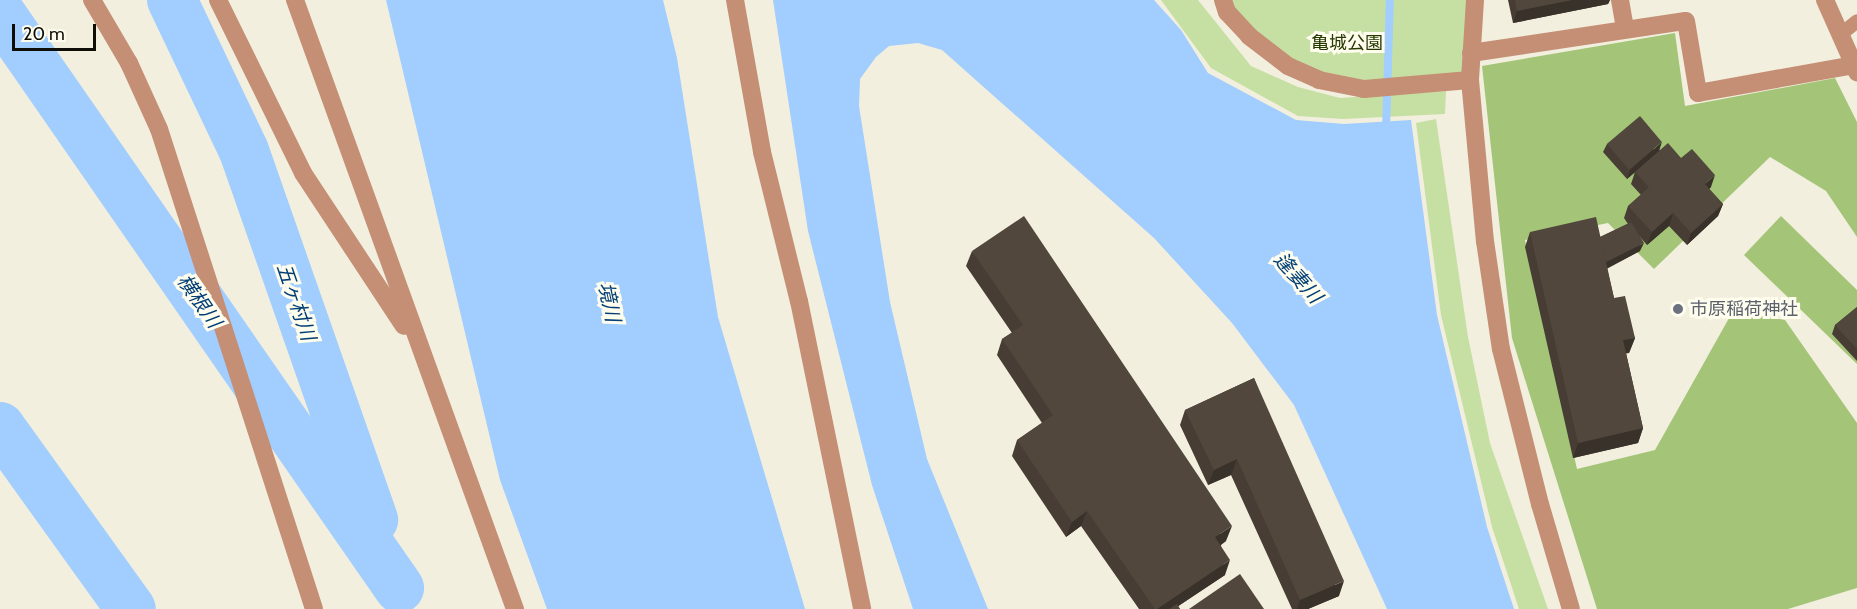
<!DOCTYPE html>
<html>
<head>
<meta charset="utf-8">
<style>
  body { margin:0 }
  #map { position:relative; width:1857px; height:609px; overflow:hidden; background:#f2efde; font-family:Cabin,"Noto Sans JP",sans-serif }
  div>[style] { position:absolute }
  [style*='--x'] { left:calc(var(--x)*1px); top:calc(var(--y)*1px); width:calc(var(--w)*1px); rotate:calc(var(--a)*1deg) }
  .green>* { inset:0; background:#c6e0a4 }
  .forest>* { inset:0; background:#a4c478 }
  .water>* { inset:0; background:#a1cdff }
  .stream>* { height:8px; margin:-4px; padding:0 4px; transform-origin:4px; border-radius:4px; background:#a1cdff }
  .river>* { height:50px; margin:-25px; padding:0 25px; transform-origin:25px; border-radius:25px; background:#a1cdff }
  .lane>* { height:14px; margin:-7px; padding:0 7px; transform-origin:7px; border-radius:7px; background:#c58f76 }
  .street>* { height:18px; margin:-9px; padding:0 9px; transform-origin:9px; border-radius:9px; background:#c58f76 }
  .wall>* { inset:0; background:#473d34 }
  .shaded-wall>* { inset:0; background:#39322a }
  .building>* { inset:0; background:#52473c; transform-origin:0 0 }
  .dots>* { width:16px; height:16px; translate:-50% -50%; box-sizing:border-box; border:3px solid #fffdee; border-radius:50% }
  span { translate:-50% -50%; white-space:nowrap; text-align:center; line-height:1.15; -webkit-text-stroke:6px #fffdee; paint-order:stroke }
  .park-label { font-size:18px; color:#263900 }
  .worship-label { font-size:18px; color:#5b616d }
  .left { translate:0 -50%; text-align:left }
  .water-label { font-size:20px; color:#023f76; font-style:italic }
  .scale { position:absolute; left:12px; top:24px; width:84px; height:27px; box-sizing:border-box; border:3px solid #0e0d08; border-top:0; padding-left:8px; font-size:18px; line-height:21px; white-space:nowrap; color:#0e0d08; -webkit-text-stroke:4px #fffdee; paint-order:stroke }
</style>
</head>
<body>
<div id="map">
  <div class="green">
    <div style="clip-path:polygon(1161px 0,1198px 0,1251px 66px,1298px 87px,1340px 98px,1446px 91px,1445px 114px,1343px 119px,1298px 116px,1211px 68px)"></div>
    <div style="clip-path:polygon(1219px 0,1475px 0,1470px 80px,1342px 85px,1288px 66px)"></div>
    <div style="clip-path:polygon(1436px 119px,1468px 337px,1490px 443px,1548px 609px,1519px 609px,1492px 527px,1441px 315px,1416px 123px)"></div>
  </div>
  <div class="forest">
    <div style="clip-path:polygon(1675px 33px,1685px 106px,1835px 78px,1857px 122px,1857px 237px,1826px 191px,1770px 157px,1654px 269px,1608px 223px,1525px 240px,1577px 469px,1655px 450px,1733px 311px,1785px 320px,1857px 423px,1857px 588px,1788px 609px,1597px 609px,1512px 338px,1482px 66px)"></div>
    <div style="clip-path:polygon(1781px 216px,1857px 290px,1857px 364px,1744px 255px)"></div>
  </div>
  <div class="water">
    <div style="clip-path:polygon(386px 0,663px 0,677px 58px,718px 317px,805px 609px,547px 609px,500px 480px)"></div>
    <div style="clip-path:polygon(773px 0,1154px 0,1181px 30px,1208px 73px,1296px 120px,1344px 124px,1411px 120px,1437px 315px,1487px 527px,1514px 609px,1387px 609px,1294px 405px,1232px 323px,1154px 238px,942px 50px,918px 43px,889px 46px,876px 57px,860px 79px,859px 106px,890px 302px,927px 459px,988px 609px,913px 609px,872px 485px,808px 231px)"></div>
  </div>
  <div class="stream">
    <div style="--x:1386;--y:131;--w:131;--a:-88.3"></div>
  </div>
  <div class="river">
    <div style="--x:172;--y:0;--w:167;--a:64.5"></div>
    <div style="--x:244;--y:151;--w:391;--a:70.7"></div>
    <div style="--x:0;--y:13;--w:700;--a:55.24"></div>
    <div style="--x:0;--y:427;--w:224;--a:54.3"></div>
  </div>
  <div class="lane">
    <div style="--x:1840;--y:35;--w:22;--a:-39"></div>
  </div>
  <div class="street">
    <div style="--x:92;--y:0;--w:73;--a:59.6"></div>
    <div style="--x:129;--y:63;--w:72;--a:65.6"></div>
    <div style="--x:159;--y:129;--w:504;--a:72.1"></div>
    <div style="--x:218;--y:0;--w:193;--a:63.8"></div>
    <div style="--x:303;--y:173;--w:183;--a:56.6"></div>
    <div style="--x:295;--y:0;--w:648;--a:70.14"></div>
    <div style="--x:735;--y:0;--w:154;--a:79.9"></div>
    <div style="--x:762;--y:152;--w:154;--a:76.1"></div>
    <div style="--x:799;--y:301;--w:314;--a:78.4"></div>
    <div style="--x:1223;--y:0;--w:13;--a:72"></div>
    <div style="--x:1227;--y:12;--w:33;--a:47"></div>
    <div style="--x:1249;--y:36;--w:49;--a:37.6"></div>
    <div style="--x:1288;--y:66;--w:34;--a:24"></div>
    <div style="--x:1319;--y:80;--w:46;--a:11.3"></div>
    <div style="--x:1364;--y:89;--w:106;--a:-4.9"></div>
    <div style="--x:1475;--y:0;--w:80;--a:93.6"></div>
    <div style="--x:1470;--y:80;--w:162;--a:84.7"></div>
    <div style="--x:1485;--y:241;--w:109;--a:81.6"></div>
    <div style="--x:1501;--y:349;--w:160;--a:75.9"></div>
    <div style="--x:1540;--y:504;--w:109;--a:73.6"></div>
    <div style="--x:1620;--y:0;--w:29;--a:80"></div>
    <div style="--x:1825;--y:0;--w:71;--a:66"></div>
    <div style="--x:1471;--y:53;--w:217;--a:-8.5"></div>
    <div style="--x:1686;--y:21;--w:73;--a:80.5"></div>
    <div style="--x:1698;--y:93;--w:158;--a:-10.2"></div>
    <div style="--x:1854;--y:65;--w:8;--a:67"></div>
  </div>
  <div class="wall">
    <div style="clip-path:polygon(1508px 0,1610px 0,1608px 4px,1513px 23px)"></div>
    <div style="clip-path:polygon(1607px 144px,1660px 150px,1681px 158px,1711px 187px,1709px 189px,1723px 204px,1718px 216px,1687px 245px,1669px 226px,1647px 245px,1640px 237px,1640px 251px,1607px 268px,1614px 298px,1635px 338px,1629px 353px,1626px 353px,1643px 428px,1638px 443px,1573px 458px,1525px 247px,1530px 232px,1600px 237px,1628px 224px,1624px 218px,1628px 206px,1641px 195px,1631px 184px,1635px 172px,1646px 163px,1627px 179px,1603px 152px)"></div>
    <div style="clip-path:polygon(972px 251px,1226px 541px,1221px 545px,1225px 575px,1178px 606px,1180px 609px,1139px 609px,1081px 526px,1066px 537px,1012px 456px,1017px 440px,1042px 423px,997px 355px,1002px 339px,1012px 333px,966px 266px)"></div>
    <div style="clip-path:polygon(1857px 307px,1857px 361px,1832px 334px,1835px 325px)"></div>
    <div style="clip-path:polygon(1254px 378px,1339px 596px,1308px 609px,1292px 609px,1231px 475px,1208px 485px,1180px 425px,1185px 410px)"></div>
  </div>
  <div class="shaded-wall">
    <div style="clip-path:polygon(1572px 0,1610px 0,1608px 4px,1513px 23px,1517px 11px)"></div>
    <div style="clip-path:polygon(1662px 142px,1659px 151px,1627px 179px,1630px 170px)"></div>
    <div style="clip-path:polygon(1715px 175px,1711px 187px,1701px 197px,1705px 184px)"></div>
    <div style="clip-path:polygon(1723px 204px,1718px 216px,1687px 245px,1691px 233px)"></div>
    <div style="clip-path:polygon(1673px 213px,1669px 226px,1647px 245px,1652px 232px)"></div>
    <div style="clip-path:polygon(1644px 243px,1640px 251px,1599px 273px,1602px 264px)"></div>
    <div style="clip-path:polygon(1635px 338px,1629px 353px,1618px 355px,1623px 340px)"></div>
    <div style="clip-path:polygon(1643px 428px,1638px 443px,1573px 458px,1578px 443px)"></div>
    <div style="clip-path:polygon(1237px 459px,1231px 475px,1208px 485px,1214px 470px)"></div>
    <div style="clip-path:polygon(1087px 511px,1081px 526px,1066px 537px,1072px 522px)"></div>
    <div style="clip-path:polygon(1232px 526px,1226px 541px,1210px 552px,1215px 537px)"></div>
    <div style="clip-path:polygon(1230px 560px,1225px 575px,1174px 609px,1157px 609px)"></div>
    <div style="clip-path:polygon(1344px 581px,1339px 596px,1308px 609px,1297px 609px,1300px 600px)"></div>
  </div>
  <div class="building">
    <div style="clip-path:polygon(1515px 0,1572px 0,1517px 11px)"></div>
    <div style="left:1640px;top:116px;width:34px;height:43px;rotate:50deg"></div>
    <div style="clip-path:polygon(1668px 143px,1681px 158px,1692px 149px,1715px 175px,1705px 184px,1723px 204px,1691px 233px,1673px 213px,1652px 232px,1628px 206px,1649px 187px,1635px 172px)"></div>
    <div style="clip-path:polygon(1024px 216px,1232px 526px,1215px 537px,1230px 560px,1157px 609px,1155px 609px,1087px 511px,1072px 522px,1017px 440px,1053px 415px,1002px 339px,1023px 325px,972px 251px)"></div>
    <div style="clip-path:polygon(1596px 217px,1614px 298px,1625px 296px,1635px 338px,1623px 340px,1643px 428px,1578px 443px,1530px 232px)"></div>
    <div style="clip-path:polygon(1631px 222px,1644px 243px,1606px 262px,1600px 237px)"></div>
    <div style="clip-path:polygon(1857px 307px,1857px 349px,1835px 325px)"></div>
    <div style="clip-path:polygon(1254px 378px,1344px 581px,1300px 600px,1237px 459px,1214px 470px,1185px 410px)"></div>
    <div style="clip-path:polygon(1240px 574px,1264px 609px,1189px 609px)"></div>
    <div style="clip-path:polygon(1177px 604px,1180px 609px,1169px 609px)"></div>
  </div>
  <div class="dots">
    <div style="left:1678px;top:309px;background:#6b7280"></div>
  </div>
  <div class="park-label">
    <span style="left:1347px;top:43px">亀城公園</span>
  </div>
  <div class="worship-label">
    <span class="left" style="left:1690px;top:309px">市原稲荷神社</span>
  </div>
  <div class="water-label">
    <span style="left:1298px;top:278px;rotate:48deg">逢妻川</span>
    <span style="left:199px;top:301px;rotate:55deg">横根川</span>
    <span style="left:296px;top:302px;rotate:71deg">五ヶ村川</span>
    <span style="left:609px;top:302px;rotate:78deg">境川</span>
  </div>
  <div class="scale">20 m</div>
</div>
</body>
</html>
